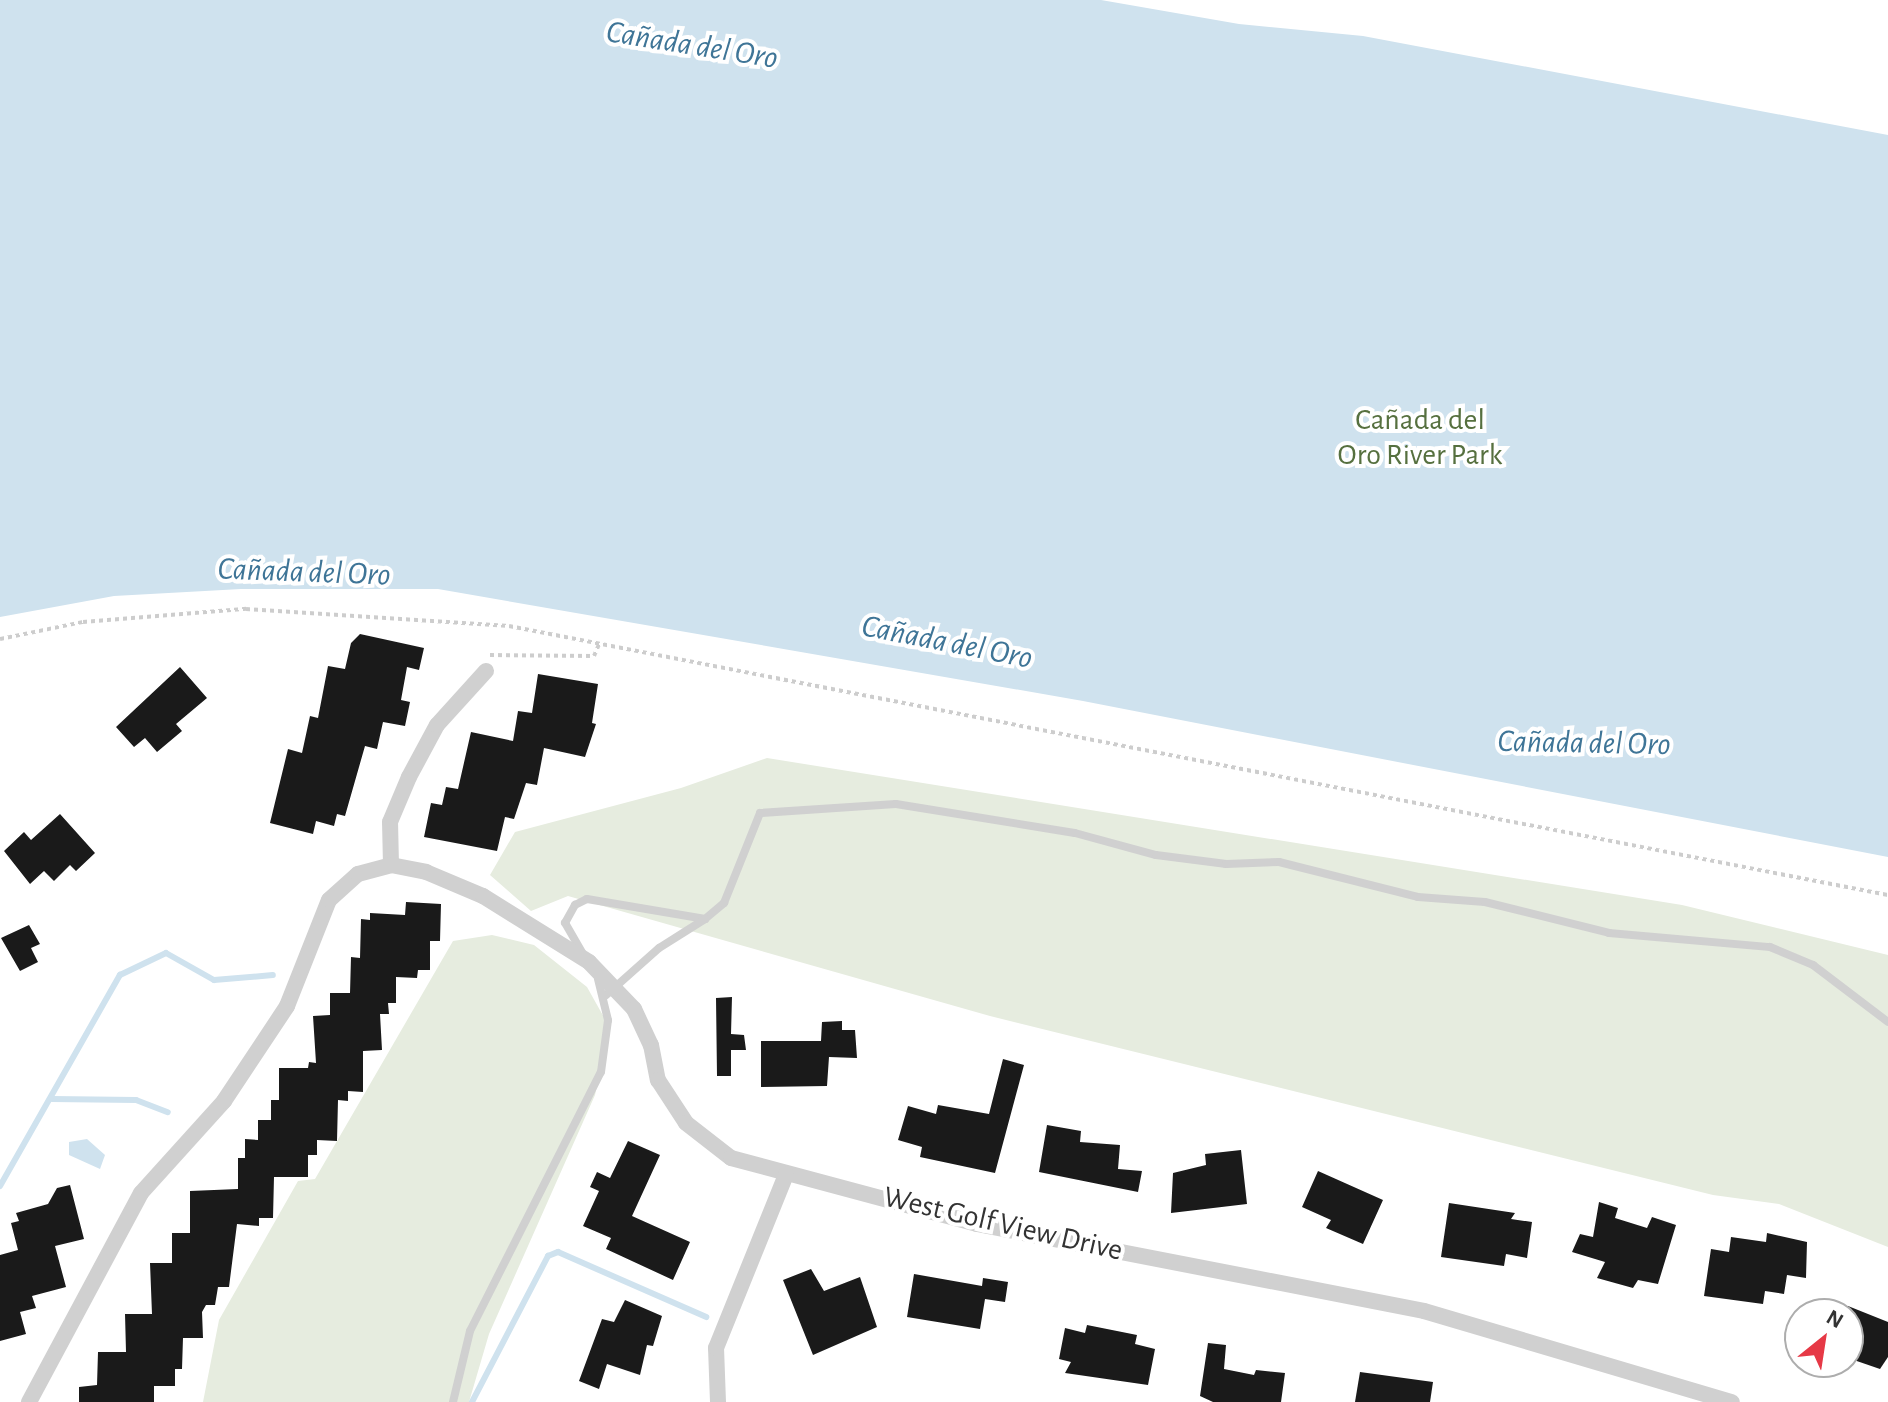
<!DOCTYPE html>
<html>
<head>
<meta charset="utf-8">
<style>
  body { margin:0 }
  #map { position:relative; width:1888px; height:1402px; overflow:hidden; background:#fff; font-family:"Alegreya Sans",sans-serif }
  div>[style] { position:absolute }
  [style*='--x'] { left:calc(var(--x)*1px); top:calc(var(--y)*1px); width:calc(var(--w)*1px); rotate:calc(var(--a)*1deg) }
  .green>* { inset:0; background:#e6ecdf }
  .water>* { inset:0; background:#cfe2ee }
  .stream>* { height:6px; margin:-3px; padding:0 3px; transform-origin:3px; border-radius:3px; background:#cfe2ee }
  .building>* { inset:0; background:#1a1a1a }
  .path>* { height:4px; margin-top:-2px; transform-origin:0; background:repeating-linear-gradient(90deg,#cdcdcd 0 4px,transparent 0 8px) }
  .lane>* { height:8px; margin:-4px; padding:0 4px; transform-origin:4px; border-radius:4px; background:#d0d0d0 }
  .street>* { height:16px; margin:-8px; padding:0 8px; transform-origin:8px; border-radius:8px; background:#d0d0d0 }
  span { translate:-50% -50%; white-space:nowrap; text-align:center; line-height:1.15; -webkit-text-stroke:8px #fff; paint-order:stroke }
  .park-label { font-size:30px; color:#56703f }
  .street-label { font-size:30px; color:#333 }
  .water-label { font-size:32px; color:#3f7597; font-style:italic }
  .north { position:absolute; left:1784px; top:1298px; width:80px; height:80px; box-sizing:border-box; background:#fff; border:2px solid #adadad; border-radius:50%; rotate:30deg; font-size:22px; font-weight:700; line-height:32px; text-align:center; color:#333 }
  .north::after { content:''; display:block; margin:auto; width:28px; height:36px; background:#e63946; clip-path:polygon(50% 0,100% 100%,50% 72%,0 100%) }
</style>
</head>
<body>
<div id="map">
  <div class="green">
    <div style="clip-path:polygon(767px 758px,1682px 905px,1888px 955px,1888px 1247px,1779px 1204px,1713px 1195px,990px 1016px,568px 896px,531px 911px,490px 875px,515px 832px,681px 788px)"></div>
    <div style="clip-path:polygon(492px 935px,534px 945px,587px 987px,610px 1028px,595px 1095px,489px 1334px,469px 1402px,203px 1402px,219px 1320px,298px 1181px,315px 1179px,453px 941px)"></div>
  </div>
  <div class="water">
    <div style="clip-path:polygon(0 0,1101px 0,1239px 24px,1363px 36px,1888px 135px,1888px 857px,1083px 701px,438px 589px,241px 589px,114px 596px,0 617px)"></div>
    <div style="clip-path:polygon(87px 1139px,105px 1155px,100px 1169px,69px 1155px,69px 1142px)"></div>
  </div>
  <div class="stream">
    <div style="--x:52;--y:1099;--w:84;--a:0.7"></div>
    <div style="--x:136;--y:1100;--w:34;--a:21"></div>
    <div style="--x:0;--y:1186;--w:243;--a:-60.4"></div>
    <div style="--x:120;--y:975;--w:51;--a:-25.6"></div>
    <div style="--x:166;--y:953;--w:55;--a:29.4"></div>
    <div style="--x:214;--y:980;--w:59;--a:-4.8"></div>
    <div style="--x:472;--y:1402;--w:165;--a:-62.5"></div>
    <div style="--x:548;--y:1256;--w:11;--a:-22"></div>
    <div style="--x:558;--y:1252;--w:162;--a:23.7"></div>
  </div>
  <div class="building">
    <div style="clip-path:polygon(360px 634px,424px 648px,419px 670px,407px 667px,401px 700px,410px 702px,405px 726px,383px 722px,377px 749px,365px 746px,345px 816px,337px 814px,334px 826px,316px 821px,313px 834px,270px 823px,288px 749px,302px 753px,310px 716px,318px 718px,328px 666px,345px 669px,351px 643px)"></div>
    <div style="clip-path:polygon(180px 667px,207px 698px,176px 724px,182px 731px,157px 752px,145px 738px,134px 747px,116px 727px)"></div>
    <div style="clip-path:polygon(538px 674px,598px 684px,592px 723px,596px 724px,585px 757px,544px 748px,537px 785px,526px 783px,514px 819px,505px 817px,497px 851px,424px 837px,431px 803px,442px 805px,446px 787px,458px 789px,471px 732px,513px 741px,518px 711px,532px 713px)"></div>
    <div style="clip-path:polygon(60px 814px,95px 853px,76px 871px,70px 865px,54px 881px,44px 871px,30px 884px,4px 851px,24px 832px,31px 840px)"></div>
    <div style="clip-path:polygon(406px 902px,441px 904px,440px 941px,430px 941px,430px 970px,418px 970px,417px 978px,396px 977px,396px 1003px,388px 1003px,389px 1014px,380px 1014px,382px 1050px,363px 1051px,363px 1092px,348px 1091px,348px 1101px,338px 1100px,337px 1141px,317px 1140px,317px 1155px,308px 1155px,308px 1177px,274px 1177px,273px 1218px,259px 1218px,259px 1226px,237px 1224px,229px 1287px,218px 1287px,215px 1305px,206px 1305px,202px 1312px,203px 1338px,183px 1338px,182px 1369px,175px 1369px,175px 1386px,154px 1386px,154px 1402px,79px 1402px,79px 1387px,97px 1385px,98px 1352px,126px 1352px,125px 1314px,152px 1314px,150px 1263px,172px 1263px,172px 1233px,190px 1233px,190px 1191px,238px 1189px,238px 1158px,245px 1158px,245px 1139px,258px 1140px,258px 1120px,271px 1120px,271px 1100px,279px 1100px,279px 1068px,308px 1068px,309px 1062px,316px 1063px,313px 1016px,330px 1015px,330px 993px,350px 993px,351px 957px,360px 958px,361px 919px,370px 920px,370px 913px,405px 915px)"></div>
    <div style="clip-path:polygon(29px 925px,40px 944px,31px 948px,38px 962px,20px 971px,1px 938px)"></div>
    <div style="clip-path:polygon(732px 997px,731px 1034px,744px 1035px,746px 1050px,731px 1050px,731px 1076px,717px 1076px,716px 998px)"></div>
    <div style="clip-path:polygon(842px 1021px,842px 1030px,855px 1030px,857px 1058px,829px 1057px,827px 1086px,761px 1087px,761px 1041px,821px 1041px,822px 1022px)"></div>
    <div style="clip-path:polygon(1003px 1059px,1024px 1065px,995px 1173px,920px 1157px,922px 1147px,898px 1140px,908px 1106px,936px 1114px,938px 1105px,989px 1114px)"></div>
    <div style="clip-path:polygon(1047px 1125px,1081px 1131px,1080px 1142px,1120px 1145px,1118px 1169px,1142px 1171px,1138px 1192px,1039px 1172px)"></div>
    <div style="clip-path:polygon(628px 1141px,660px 1155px,632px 1216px,690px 1242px,673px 1280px,606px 1249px,611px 1238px,583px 1226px,599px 1191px,590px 1187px,597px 1172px,610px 1178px)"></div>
    <div style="clip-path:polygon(1241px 1150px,1247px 1204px,1171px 1213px,1173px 1173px,1206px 1165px,1205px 1154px)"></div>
    <div style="clip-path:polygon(1318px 1171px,1383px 1200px,1363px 1244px,1326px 1228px,1331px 1220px,1302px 1207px)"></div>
    <div style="clip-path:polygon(70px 1185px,84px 1239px,55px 1246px,66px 1287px,32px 1296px,36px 1308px,20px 1312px,26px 1334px,0 1341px,0 1255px,18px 1250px,11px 1223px,19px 1221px,16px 1213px,48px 1204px,57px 1188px)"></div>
    <div style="clip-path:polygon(1599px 1202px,1618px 1208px,1615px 1218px,1647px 1228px,1652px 1217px,1676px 1225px,1658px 1284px,1638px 1280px,1633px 1288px,1597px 1278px,1605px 1262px,1572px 1252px,1580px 1234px,1593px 1237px)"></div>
    <div style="clip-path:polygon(1449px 1203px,1515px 1213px,1511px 1219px,1532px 1222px,1527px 1258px,1506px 1254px,1504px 1266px,1441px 1257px)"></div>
    <div style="clip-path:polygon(1767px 1233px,1807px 1242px,1806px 1278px,1787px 1275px,1784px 1294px,1765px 1291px,1763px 1304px,1704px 1296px,1711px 1249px,1729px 1252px,1731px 1237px,1766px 1242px)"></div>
    <div style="clip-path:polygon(811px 1269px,824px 1291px,860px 1277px,877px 1327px,813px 1355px,783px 1280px)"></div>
    <div style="clip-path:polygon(914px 1274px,982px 1286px,983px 1278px,1008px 1282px,1005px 1302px,985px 1299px,980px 1329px,907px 1317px)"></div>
    <div style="clip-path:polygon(625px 1300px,662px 1316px,653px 1346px,647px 1345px,640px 1375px,607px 1364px,599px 1389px,579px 1381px,602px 1319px,614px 1322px)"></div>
    <div style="clip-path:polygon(1848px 1306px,1888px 1322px,1888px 1357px,1880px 1369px,1848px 1358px)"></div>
    <div style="clip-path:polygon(1087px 1325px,1137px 1335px,1135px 1344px,1155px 1349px,1148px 1385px,1065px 1373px,1071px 1362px,1059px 1359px,1065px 1328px,1085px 1333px)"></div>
    <div style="clip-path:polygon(1208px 1343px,1226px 1345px,1224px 1369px,1254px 1375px,1256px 1370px,1285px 1373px,1281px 1402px,1213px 1402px,1200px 1396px)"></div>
    <div style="clip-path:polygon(1360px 1372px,1433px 1382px,1430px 1402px,1355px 1402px)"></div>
  </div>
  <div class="path">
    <div style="--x:0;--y:639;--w:85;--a:-11.6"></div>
    <div style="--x:83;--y:622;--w:164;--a:-4.6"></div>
    <div style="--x:246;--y:609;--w:264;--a:3.7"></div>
    <div style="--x:509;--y:626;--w:1405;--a:11.04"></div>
    <div style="--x:490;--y:655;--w:104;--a:0.6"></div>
    <div style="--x:594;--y:656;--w:15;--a:-67"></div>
  </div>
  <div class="lane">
    <div style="--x:705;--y:919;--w:25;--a:-40"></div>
    <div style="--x:724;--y:903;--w:97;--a:-68.2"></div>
    <div style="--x:760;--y:813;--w:136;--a:-3.8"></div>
    <div style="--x:896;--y:804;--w:181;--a:9.2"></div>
    <div style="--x:1075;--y:833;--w:84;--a:15.2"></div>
    <div style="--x:1156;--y:855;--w:71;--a:7.3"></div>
    <div style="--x:1226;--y:864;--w:53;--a:-2.2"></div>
    <div style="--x:1279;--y:862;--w:143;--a:14.1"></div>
    <div style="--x:1418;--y:897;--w:67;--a:4.3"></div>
    <div style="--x:1485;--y:902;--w:128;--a:14"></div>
    <div style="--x:1609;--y:933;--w:162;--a:5"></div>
    <div style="--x:1770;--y:947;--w:47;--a:22.7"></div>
    <div style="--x:1813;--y:965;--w:94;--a:37.2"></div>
    <div style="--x:583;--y:954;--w:36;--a:-120"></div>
    <div style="--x:565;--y:923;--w:21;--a:-61"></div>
    <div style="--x:575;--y:905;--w:13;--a:-27"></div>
    <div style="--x:587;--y:899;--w:120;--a:9.6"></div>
    <div style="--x:705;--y:919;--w:54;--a:147.8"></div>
    <div style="--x:659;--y:948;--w:71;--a:138.4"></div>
    <div style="--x:453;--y:1402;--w:73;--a:-76.5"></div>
    <div style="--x:470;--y:1331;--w:290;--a:-63.2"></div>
    <div style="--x:601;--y:1072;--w:52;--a:-82.3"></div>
    <div style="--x:608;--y:1020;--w:42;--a:-103.7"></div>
  </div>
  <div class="street">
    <div style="--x:391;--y:865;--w:43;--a:-91.3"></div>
    <div style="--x:390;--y:822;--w:49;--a:-67.1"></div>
    <div style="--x:409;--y:777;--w:59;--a:-61.7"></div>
    <div style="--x:437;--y:725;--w:73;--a:-47.8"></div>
    <div style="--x:29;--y:1402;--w:237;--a:-61.8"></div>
    <div style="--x:141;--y:1193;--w:124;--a:-47.9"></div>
    <div style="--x:224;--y:1101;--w:114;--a:-56.4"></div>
    <div style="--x:287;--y:1006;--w:114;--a:-68.4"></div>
    <div style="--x:329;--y:900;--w:39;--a:-42"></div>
    <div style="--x:358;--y:874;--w:34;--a:-15"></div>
    <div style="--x:391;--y:865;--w:36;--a:11"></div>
    <div style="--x:426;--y:872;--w:62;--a:22.8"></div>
    <div style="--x:483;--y:896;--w:125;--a:31.9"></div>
    <div style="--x:589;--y:962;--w:65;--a:46.2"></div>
    <div style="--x:634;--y:1009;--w:40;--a:65"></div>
    <div style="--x:651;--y:1045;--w:36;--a:79"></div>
    <div style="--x:658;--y:1080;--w:51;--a:56.9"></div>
    <div style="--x:686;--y:1123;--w:57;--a:37.9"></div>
    <div style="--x:731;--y:1158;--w:255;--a:15"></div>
    <div style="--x:977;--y:1224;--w:455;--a:11"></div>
    <div style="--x:1424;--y:1311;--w:321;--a:16.5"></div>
    <div style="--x:718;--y:1402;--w:54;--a:-92.1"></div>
    <div style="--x:716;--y:1348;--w:187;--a:-68"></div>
  </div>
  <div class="park-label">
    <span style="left:1420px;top:437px">Cañada del<br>Oro River Park</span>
  </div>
  <div class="street-label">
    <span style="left:1003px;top:1224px;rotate:13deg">West Golf View Drive</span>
  </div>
  <div class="water-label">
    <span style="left:692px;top:45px;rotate:9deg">Cañada del Oro</span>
    <span style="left:304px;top:572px;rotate:2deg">Cañada del Oro</span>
    <span style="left:947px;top:642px;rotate:11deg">Cañada del Oro</span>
    <span style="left:1584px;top:743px;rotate:1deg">Cañada del Oro</span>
  </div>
  <div class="north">N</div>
</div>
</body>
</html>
